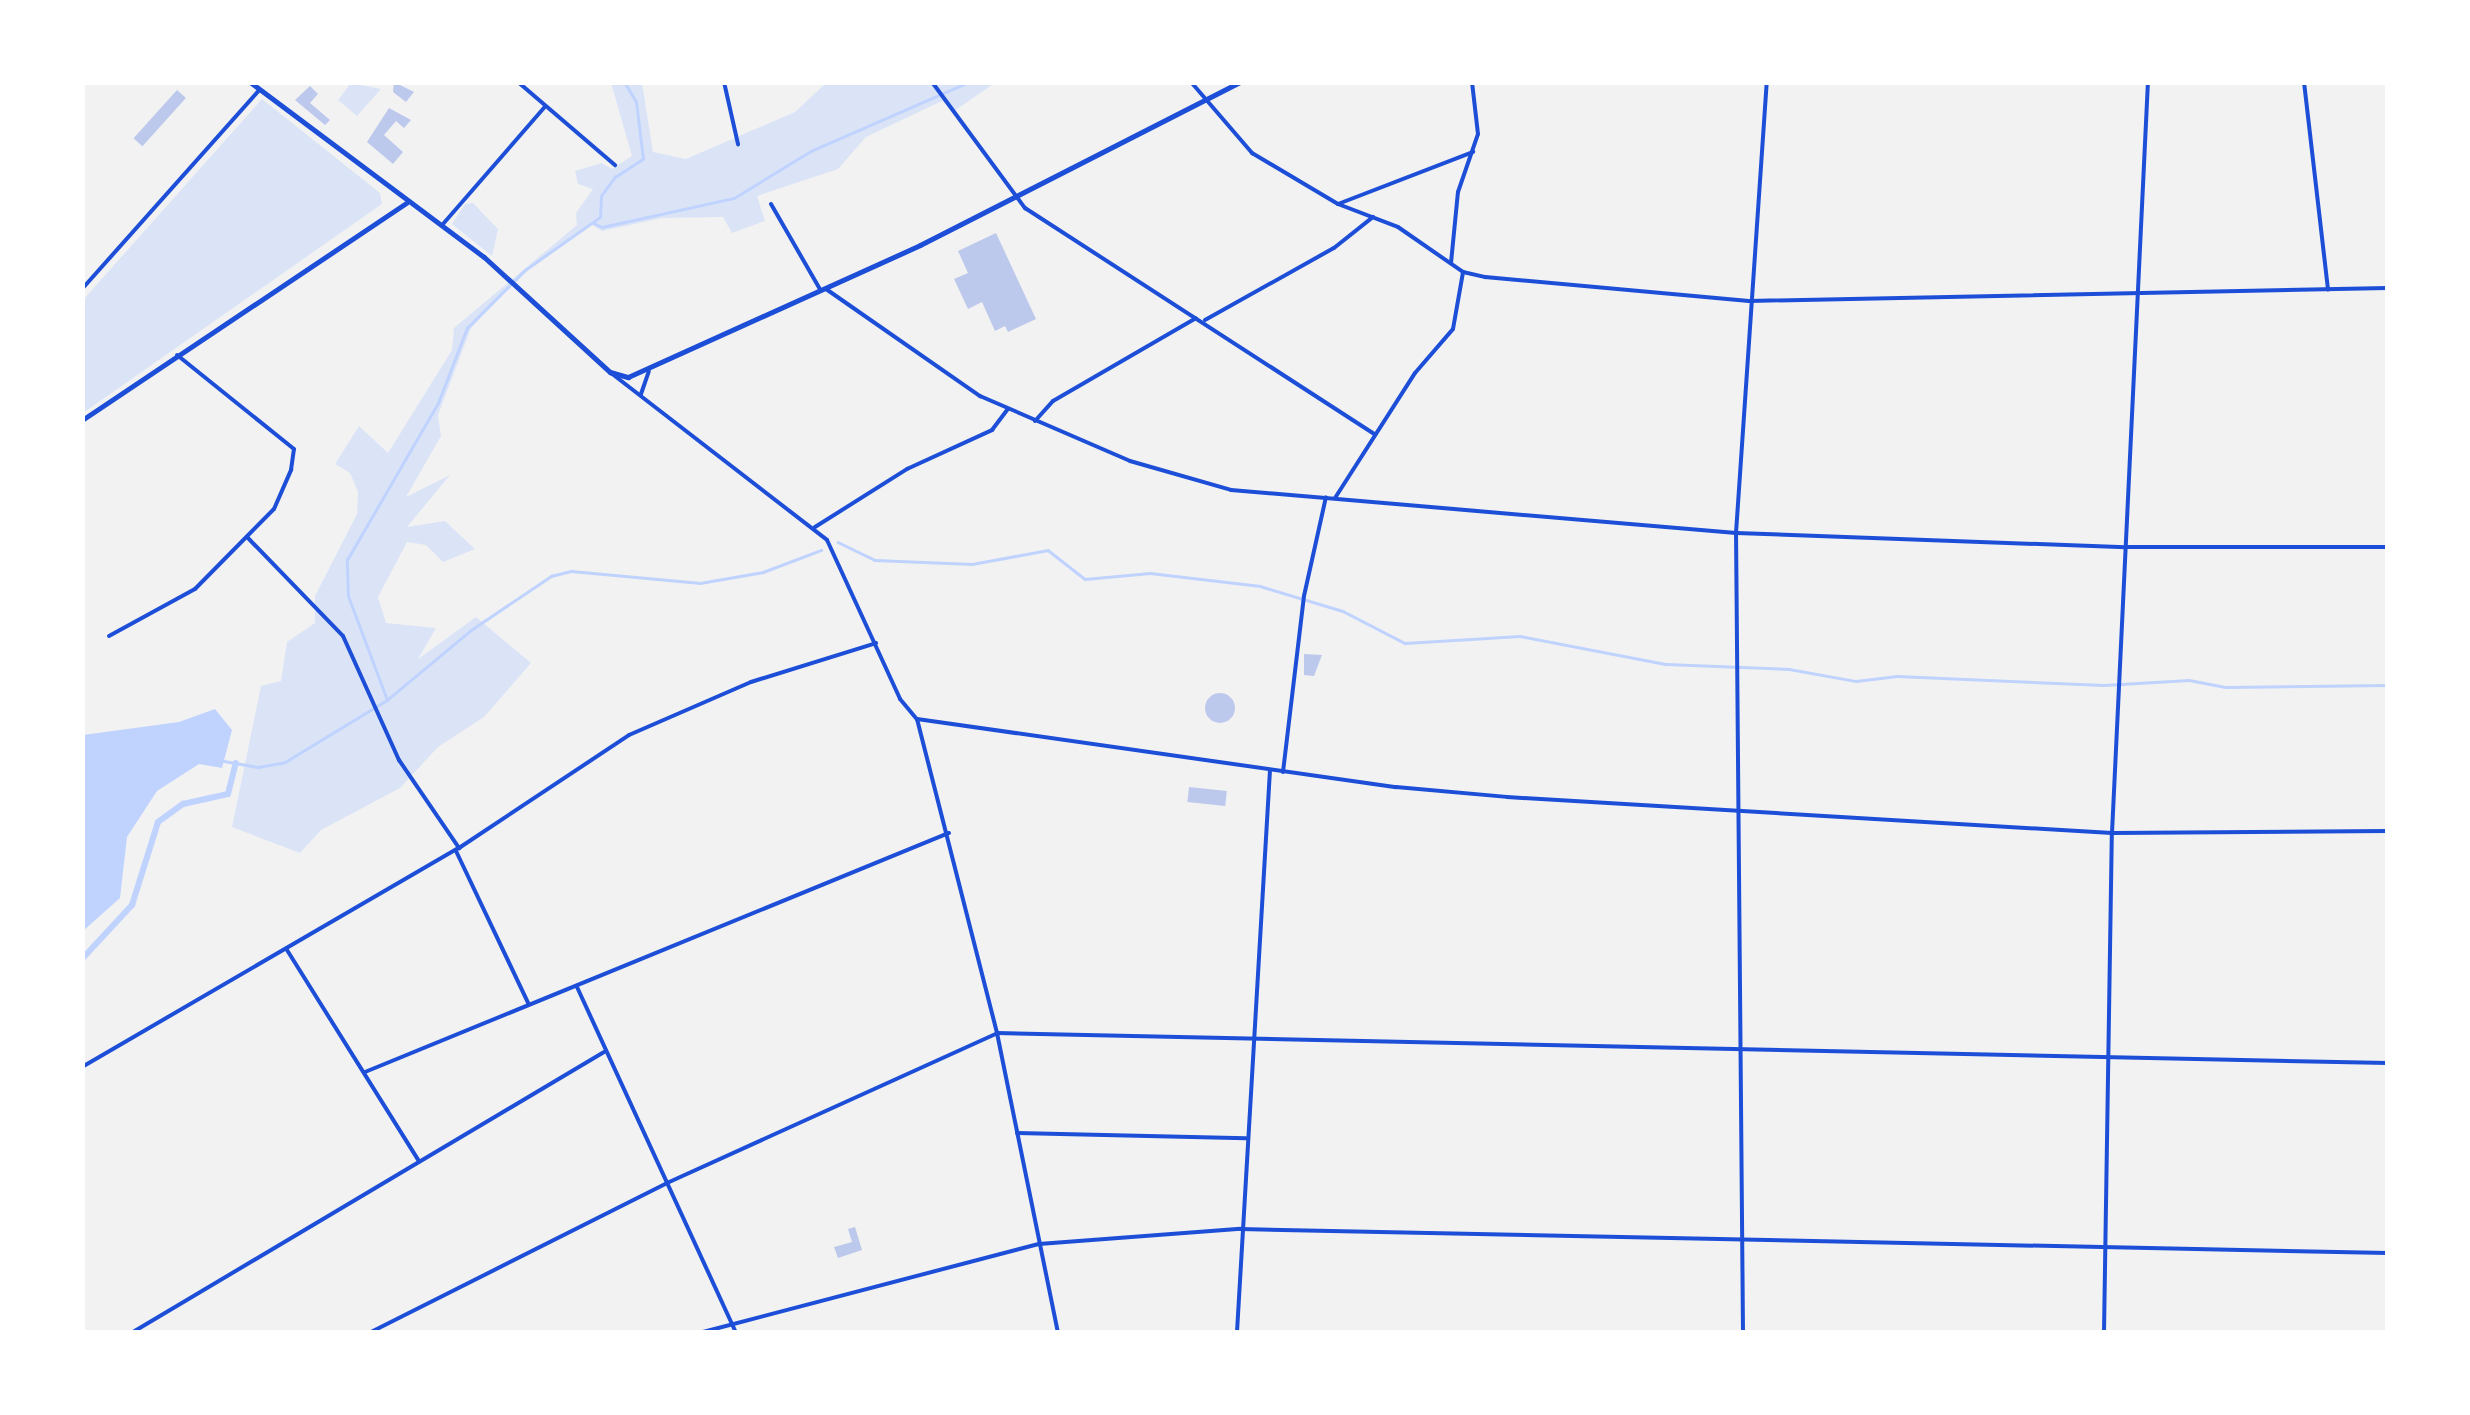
<!DOCTYPE html>
<html>
<head>
<meta charset="utf-8">
<style>
  body { margin:0 }
  #map { position:relative; width:2470px; height:1415px; overflow:hidden; background:#f2f2f2; font-family:Montserrat,sans-serif }
  div>[style] { position:absolute }
  [style*='--x'] { left:calc(var(--x)*1px); top:calc(var(--y)*1px); width:calc(var(--w)*1px); rotate:calc(var(--a)*1deg) }
  .green>* { inset:0; background:#dbe4f7 }
  .water>* { inset:0; background:#bfd3fe }
  .stream>* { height:2.5px; margin:-1.25px; padding:0 1.25px; transform-origin:1.25px; border-radius:1.25px; background:#bfd3fe }
  .canal>* { height:6px; margin:-3px; padding:0 3px; transform-origin:3px; border-radius:3px; background:#bfd3fe }
  .building>* { inset:0; background:#bdc9ec; transform-origin:0 0 }
  .round { border-radius:50% }
  .minor>* { height:4px; margin:-2px; padding:0 2px; transform-origin:2px; border-radius:2px; background:#1d4ed8 }
  .primary>* { height:5px; margin:-2.5px; padding:0 2.5px; transform-origin:2.5px; border-radius:2.5px; background:#1d4ed8 }
  span { translate:-50% -50%; white-space:nowrap; text-align:center; line-height:1.15; -webkit-text-stroke:10px #fff; paint-order:stroke }
  .frame { position:absolute; inset:0; border:85px solid #fff; pointer-events:none }
</style>
</head>
<body>
<div id="map">
  <div class="green">
    <div style="clip-path:polygon(850px 82px,995px 83px,954px 111px,942px 101px,866px 137px,838px 169px,757px 196px,765px 221px,732px 233px,723px 217px,662px 218px,602px 231px,592px 225px,523px 273px,471px 328px,438px 415px,441px 436px,406px 497px,450px 475px,407px 527px,445px 521px,475px 549px,443px 562px,426px 545px,407px 542px,378px 597px,386px 623px,436px 628px,418px 659px,476px 617px,531px 663px,484px 717px,438px 747px,400px 788px,321px 830px,300px 853px,232px 827px,261px 686px,281px 681px,287px 642px,315px 623px,315px 596px,357px 514px,358px 492px,350px 473px,335px 464px,359px 426px,388px 453px,452px 350px,454px 328px,577px 225px,576px 213px,593px 189px,578px 184px,575px 171px,602px 163px,612px 169px,632px 156px,611px 83px,642px 83px,653px 152px,686px 159px,795px 112px,826px 83px)"></div>
    <div style="clip-path:polygon(351px 83px,381px 89px,357px 116px,338px 100px)"></div>
    <div style="clip-path:polygon(262px 99px,380px 193px,382px 204px,83px 413px,83px 300px)"></div>
    <div style="clip-path:polygon(473px 203px,498px 229px,492px 256px,452px 224px,465px 204px)"></div>
  </div>
  <div class="water">
    <div style="clip-path:polygon(215px 709px,232px 730px,222px 768px,199px 764px,157px 791px,127px 837px,120px 898px,83px 931px,83px 735px,179px 722px)"></div>
  </div>
  <div class="stream">
    <div style="--x:594;--y:223;--w:9;--a:27"></div>
    <div style="--x:602;--y:227;--w:135;--a:-12.4"></div>
    <div style="--x:734;--y:198;--w:90;--a:-31.4"></div>
    <div style="--x:811;--y:151;--w:172;--a:-23.6"></div>
    <div style="--x:838;--y:542;--w:41;--a:25.9"></div>
    <div style="--x:875;--y:560;--w:97;--a:2.4"></div>
    <div style="--x:972;--y:564;--w:77;--a:-10.4"></div>
    <div style="--x:1048;--y:550;--w:47;--a:38.1"></div>
    <div style="--x:1085;--y:579;--w:65;--a:-5.3"></div>
    <div style="--x:1150;--y:573;--w:111;--a:6.7"></div>
    <div style="--x:1260;--y:586;--w:87;--a:16.8"></div>
    <div style="--x:1343;--y:611;--w:70;--a:27.3"></div>
    <div style="--x:1405;--y:643;--w:115;--a:-3.5"></div>
    <div style="--x:1520;--y:636;--w:149;--a:10.9"></div>
    <div style="--x:1666;--y:664;--w:123;--a:2.3"></div>
    <div style="--x:1789;--y:669;--w:68;--a:10.2"></div>
    <div style="--x:1856;--y:681;--w:41;--a:-7"></div>
    <div style="--x:1897;--y:676;--w:207;--a:2.5"></div>
    <div style="--x:2104;--y:685;--w:85;--a:-3.4"></div>
    <div style="--x:2189;--y:680;--w:38;--a:11"></div>
    <div style="--x:2226;--y:687;--w:162;--a:-0.7"></div>
    <div style="--x:387;--y:700;--w:109;--a:-39.8"></div>
    <div style="--x:471;--y:630;--w:97;--a:-34"></div>
    <div style="--x:551;--y:576;--w:21;--a:-14"></div>
    <div style="--x:571;--y:571;--w:130;--a:5.3"></div>
    <div style="--x:700;--y:583;--w:64;--a:-9.9"></div>
    <div style="--x:763;--y:572;--w:62;--a:-20.8"></div>
    <div style="--x:224;--y:761;--w:35;--a:10"></div>
    <div style="--x:258;--y:767;--w:27;--a:-10"></div>
    <div style="--x:285;--y:762;--w:119;--a:-31.3"></div>
    <div style="--x:387;--y:700;--w:111;--a:-110.6"></div>
    <div style="--x:348;--y:596;--w:36;--a:-92"></div>
    <div style="--x:347;--y:560;--w:181;--a:-59.9"></div>
    <div style="--x:438;--y:403;--w:80;--a:-68.9"></div>
    <div style="--x:467;--y:328;--w:82;--a:-45"></div>
    <div style="--x:525;--y:270;--w:92;--a:-35.2"></div>
    <div style="--x:600;--y:217;--w:21;--a:-87"></div>
    <div style="--x:601;--y:196;--w:24;--a:-54"></div>
    <div style="--x:615;--y:177;--w:33;--a:-33"></div>
    <div style="--x:643;--y:159;--w:57;--a:-97"></div>
    <div style="--x:636;--y:102;--w:23;--a:-121"></div>
  </div>
  <div class="canal">
    <div style="--x:82;--y:959;--w:74;--a:-47.2"></div>
    <div style="--x:132;--y:905;--w:87;--a:-72.6"></div>
    <div style="--x:158;--y:822;--w:31;--a:-36"></div>
    <div style="--x:183;--y:804;--w:46;--a:-12.5"></div>
    <div style="--x:228;--y:794;--w:32;--a:-76"></div>
  </div>
  <div class="building">
    <div style="clip-path:polygon(394px 82px,414px 92px,406px 102px,393px 92px)"></div>
    <div style="clip-path:polygon(310px 86px,318px 94px,310px 103px,330px 120px,325px 125px,295px 100px)"></div>
    <div style="left:177px;top:90px;width:12px;height:65px;rotate:42deg"></div>
    <div style="clip-path:polygon(389px 108px,411px 120px,404px 128px,396px 121px,384px 135px,403px 152px,393px 164px,367px 142px)"></div>
    <div style="clip-path:polygon(996px 233px,1036px 319px,1008px 332px,1005px 326px,995px 331px,982px 302px,968px 309px,954px 279px,968px 273px,958px 251px)"></div>
    <div style="clip-path:polygon(1304px 654px,1322px 655px,1314px 676px,1304px 675px)"></div>
    <div class="round" style="left:1205px;top:693px;width:30px;height:30px"></div>
    <div style="left:1189px;top:787px;width:38px;height:15px;rotate:6deg"></div>
    <div style="clip-path:polygon(855px 1227px,862px 1250px,838px 1258px,834px 1247px,852px 1242px,848px 1229px)"></div>
  </div>
  <div class="minor">
    <div style="--x:518;--y:82;--w:128;--a:40.6"></div>
    <div style="--x:724;--y:82;--w:64;--a:77.3"></div>
    <div style="--x:932;--y:82;--w:157;--a:53.6"></div>
    <div style="--x:1025;--y:208;--w:416;--a:32.9"></div>
    <div style="--x:1191;--y:82;--w:94;--a:49.3"></div>
    <div style="--x:1252;--y:153;--w:100;--a:30.7"></div>
    <div style="--x:1338;--y:204;--w:64;--a:21"></div>
    <div style="--x:1398;--y:227;--w:79;--a:34.7"></div>
    <div style="--x:1463;--y:272;--w:23;--a:13"></div>
    <div style="--x:1485;--y:277;--w:265;--a:5.2"></div>
    <div style="--x:1749;--y:301;--w:639;--a:-1.17"></div>
    <div style="--x:2304;--y:82;--w:209;--a:83.4"></div>
    <div style="--x:771;--y:204;--w:100;--a:60.1"></div>
    <div style="--x:1338;--y:204;--w:145;--a:-21.1"></div>
    <div style="--x:443;--y:224;--w:154;--a:-49"></div>
    <div style="--x:1451;--y:263;--w:71;--a:-84.4"></div>
    <div style="--x:1458;--y:192;--w:61;--a:-71"></div>
    <div style="--x:1478;--y:134;--w:52;--a:-96.6"></div>
    <div style="--x:82;--y:289;--w:266;--a:-48.3"></div>
    <div style="--x:826;--y:289;--w:188;--a:34.8"></div>
    <div style="--x:980;--y:396;--w:163;--a:23.4"></div>
    <div style="--x:1130;--y:461;--w:105;--a:16"></div>
    <div style="--x:1231;--y:490;--w:507;--a:4.87"></div>
    <div style="--x:1736;--y:533;--w:390;--a:2.1"></div>
    <div style="--x:2126;--y:547;--w:262;--a:0"></div>
    <div style="--x:1205;--y:320;--w:148;--a:-29.2"></div>
    <div style="--x:1334;--y:248;--w:50;--a:-38.5"></div>
    <div style="--x:611;--y:373;--w:273;--a:37.7"></div>
    <div style="--x:827;--y:540;--w:175;--a:65.3"></div>
    <div style="--x:900;--y:699;--w:26;--a:50"></div>
    <div style="--x:917;--y:719;--w:324;--a:75.7"></div>
    <div style="--x:997;--y:1033;--w:305;--a:78.5"></div>
    <div style="--x:641;--y:394;--w:24;--a:-71"></div>
    <div style="--x:1035;--y:421;--w:27;--a:-48"></div>
    <div style="--x:1053;--y:401;--w:165;--a:-30.1"></div>
    <div style="--x:1335;--y:498;--w:148;--a:-57.4"></div>
    <div style="--x:1415;--y:373;--w:58;--a:-49.2"></div>
    <div style="--x:1453;--y:329;--w:58;--a:-80"></div>
    <div style="--x:815;--y:527;--w:109;--a:-32.2"></div>
    <div style="--x:907;--y:469;--w:94;--a:-24.6"></div>
    <div style="--x:992;--y:430;--w:26;--a:-53"></div>
    <div style="--x:248;--y:538;--w:136;--a:45.9"></div>
    <div style="--x:343;--y:636;--w:136;--a:65.7"></div>
    <div style="--x:399;--y:760;--w:107;--a:55.7"></div>
    <div style="--x:109;--y:636;--w:98;--a:-28.7"></div>
    <div style="--x:195;--y:589;--w:112;--a:-45.4"></div>
    <div style="--x:274;--y:509;--w:43;--a:-66.4"></div>
    <div style="--x:291;--y:470;--w:21;--a:-82"></div>
    <div style="--x:294;--y:449;--w:150;--a:-141.2"></div>
    <div style="--x:917;--y:719;--w:484;--a:8.1"></div>
    <div style="--x:1396;--y:787;--w:111;--a:5.1"></div>
    <div style="--x:1507;--y:797;--w:606;--a:3.41"></div>
    <div style="--x:2112;--y:833;--w:276;--a:-0.4"></div>
    <div style="--x:1283;--y:772;--w:177;--a:-83.2"></div>
    <div style="--x:1304;--y:596;--w:101;--a:-77.5"></div>
    <div style="--x:456;--y:851;--w:170;--a:64.6"></div>
    <div style="--x:287;--y:950;--w:249;--a:58"></div>
    <div style="--x:577;--y:987;--w:380;--a:65.3"></div>
    <div style="--x:82;--y:1067;--w:436;--a:-30.2"></div>
    <div style="--x:459;--y:848;--w:204;--a:-33.6"></div>
    <div style="--x:629;--y:735;--w:133;--a:-23.5"></div>
    <div style="--x:751;--y:682;--w:131;--a:-17.3"></div>
    <div style="--x:365;--y:1072;--w:631;--a:-22.26"></div>
    <div style="--x:1017;--y:1133;--w:229;--a:1.3"></div>
    <div style="--x:133;--y:1332;--w:548;--a:-30.73"></div>
    <div style="--x:371;--y:1332;--w:331;--a:-26.7"></div>
    <div style="--x:667;--y:1183;--w:362;--a:-24.4"></div>
    <div style="--x:997;--y:1033;--w:1391;--a:1.24"></div>
    <div style="--x:703;--y:1332;--w:347;--a:-14.7"></div>
    <div style="--x:1039;--y:1244;--w:202;--a:-4.3"></div>
    <div style="--x:1240;--y:1229;--w:1148;--a:1.2"></div>
    <div style="--x:1237;--y:1332;--w:563;--a:-86.64"></div>
    <div style="--x:1743;--y:1332;--w:799;--a:-90.5"></div>
    <div style="--x:1736;--y:533;--w:452;--a:-86.1"></div>
    <div style="--x:2104;--y:1332;--w:499;--a:-89.1"></div>
    <div style="--x:2112;--y:833;--w:752;--a:-87.26"></div>
  </div>
  <div class="primary">
    <div style="--x:250;--y:82;--w:292;--a:36.8"></div>
    <div style="--x:484;--y:257;--w:171;--a:42.4"></div>
    <div style="--x:610;--y:372;--w:19;--a:16"></div>
    <div style="--x:628;--y:377;--w:320;--a:-24.3"></div>
    <div style="--x:920;--y:245;--w:359;--a:-27"></div>
    <div style="--x:82;--y:420;--w:390;--a:-33.8"></div>
  </div>
  <div class="frame"></div>
</div>
</body>
</html>
